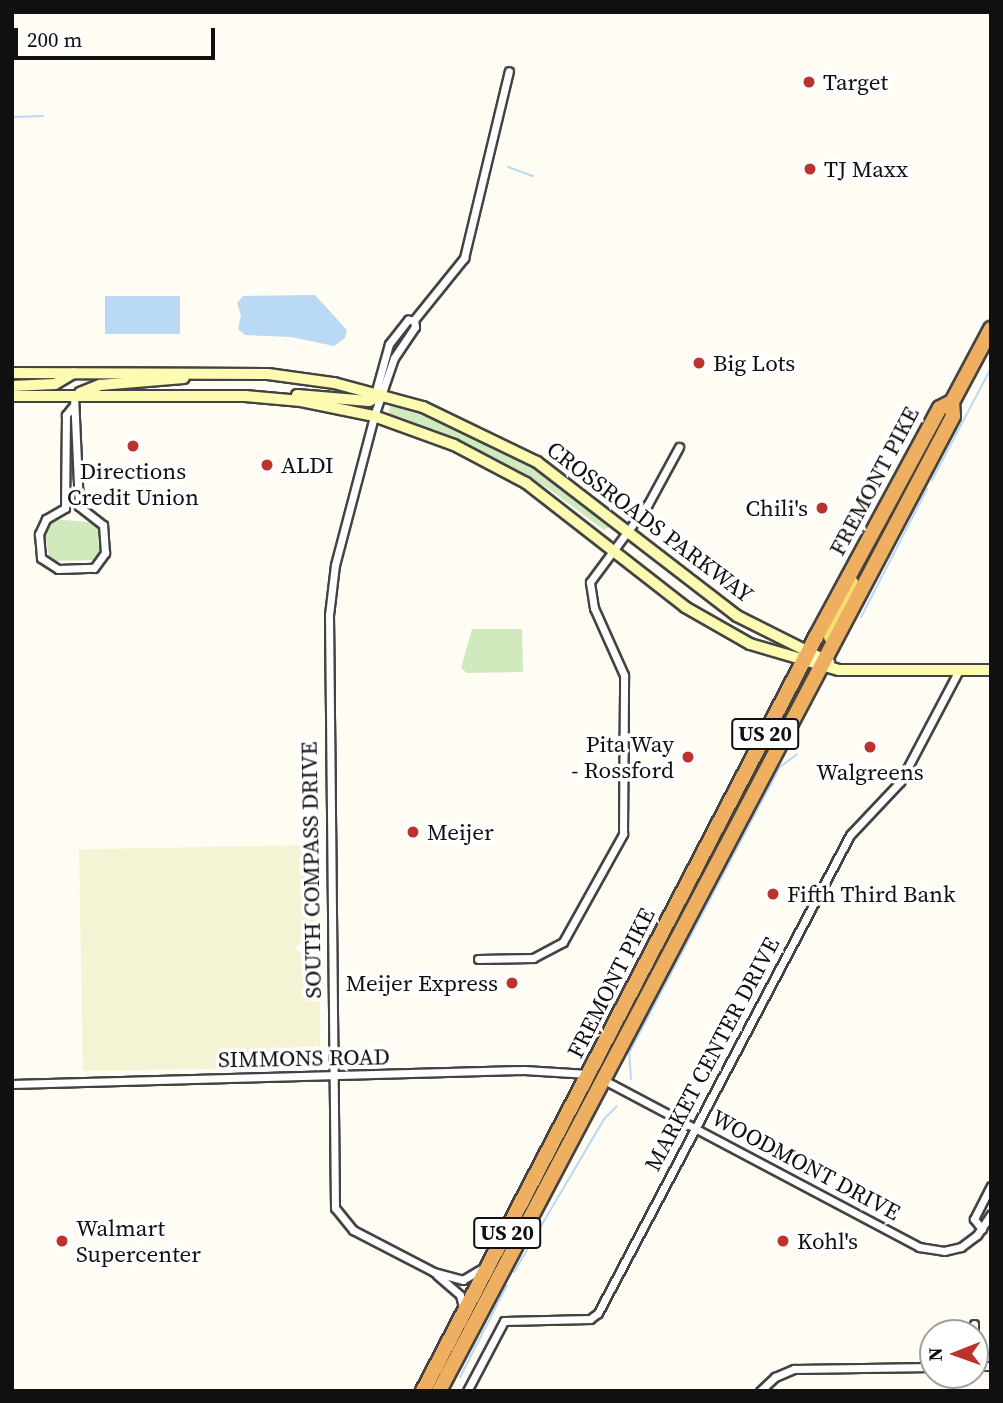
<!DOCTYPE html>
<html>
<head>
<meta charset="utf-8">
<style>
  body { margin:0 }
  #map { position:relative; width:1003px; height:1403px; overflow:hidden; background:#fffdf3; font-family:"Source Serif 4",serif }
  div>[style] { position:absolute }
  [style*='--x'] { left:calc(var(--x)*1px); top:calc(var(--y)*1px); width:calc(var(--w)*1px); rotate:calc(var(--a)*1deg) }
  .farmland>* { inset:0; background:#f4f4d4; transform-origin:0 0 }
  .green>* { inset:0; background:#d0e9bd }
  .water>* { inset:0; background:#bad9f4; transform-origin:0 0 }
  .stream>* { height:2px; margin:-1px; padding:0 1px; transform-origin:1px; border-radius:1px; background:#bad9f4 }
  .roads { filter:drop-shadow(2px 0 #434343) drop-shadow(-2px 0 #434343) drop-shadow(0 2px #434343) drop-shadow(0 -2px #434343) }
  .street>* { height:7px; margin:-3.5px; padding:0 3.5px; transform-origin:3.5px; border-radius:3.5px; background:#fff }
  .secondary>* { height:10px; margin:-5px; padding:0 5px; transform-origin:5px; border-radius:5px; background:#fcfbb1 }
  .primary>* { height:12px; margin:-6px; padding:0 6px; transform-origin:6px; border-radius:6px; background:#f3e06e }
  .highway>* { height:14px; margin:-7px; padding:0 7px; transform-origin:7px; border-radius:7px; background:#efaf61 }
  .dots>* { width:19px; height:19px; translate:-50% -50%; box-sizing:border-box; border:4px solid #fff; border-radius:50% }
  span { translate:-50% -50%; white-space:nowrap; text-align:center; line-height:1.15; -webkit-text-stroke:7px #fff; paint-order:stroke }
  .shield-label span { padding:2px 5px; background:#fff; border:2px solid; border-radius:5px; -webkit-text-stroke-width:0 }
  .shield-label { font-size:21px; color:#101010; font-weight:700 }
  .poi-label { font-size:23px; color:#101010 }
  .left { translate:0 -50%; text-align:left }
  .right { translate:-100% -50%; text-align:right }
  .street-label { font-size:23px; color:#101010 }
  .frame { position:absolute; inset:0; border:14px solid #101010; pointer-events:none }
  .north { position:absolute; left:919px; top:1319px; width:70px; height:70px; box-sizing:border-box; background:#fff; border:2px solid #9f9f9f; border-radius:50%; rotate:269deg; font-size:19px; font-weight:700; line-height:28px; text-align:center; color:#101010 }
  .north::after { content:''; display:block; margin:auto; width:24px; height:32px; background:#bc322c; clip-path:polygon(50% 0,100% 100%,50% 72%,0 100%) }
  .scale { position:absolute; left:14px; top:28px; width:201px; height:32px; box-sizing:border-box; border:4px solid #101010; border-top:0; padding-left:9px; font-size:21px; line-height:24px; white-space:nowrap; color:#101010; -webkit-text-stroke:5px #fff; paint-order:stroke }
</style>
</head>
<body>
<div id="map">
  <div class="farmland">
    <div style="left:317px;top:845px;width:222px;height:238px;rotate:89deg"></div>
  </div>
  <div class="green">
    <div style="clip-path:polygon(391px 404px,475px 433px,535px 466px,611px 526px,604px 530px,546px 487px,461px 442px,394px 417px,388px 413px)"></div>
    <div style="clip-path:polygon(54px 519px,98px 523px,101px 529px,98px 560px,50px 561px,44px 530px)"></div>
    <div style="clip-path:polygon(472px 629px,522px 629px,523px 672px,467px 673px,461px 668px)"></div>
  </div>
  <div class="water">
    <div style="clip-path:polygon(315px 295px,347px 330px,345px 338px,334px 346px,291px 337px,245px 335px,238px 329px,241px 315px,237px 303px,243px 296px)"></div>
    <div style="left:105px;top:296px;width:75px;height:38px"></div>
  </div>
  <div class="stream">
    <div style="--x:12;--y:117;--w:31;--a:-2"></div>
    <div style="--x:508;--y:167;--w:27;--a:20"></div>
    <div style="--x:932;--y:480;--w:127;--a:-62.2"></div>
    <div style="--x:861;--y:617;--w:144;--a:-62.7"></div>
    <div style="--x:631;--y:1079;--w:26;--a:-94"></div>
    <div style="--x:629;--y:1053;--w:323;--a:-62.2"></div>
    <div style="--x:780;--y:767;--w:21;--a:-37"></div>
    <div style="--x:514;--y:1272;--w:178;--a:-59.5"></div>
    <div style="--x:604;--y:1119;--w:18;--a:-45"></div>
    <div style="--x:460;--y:1377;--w:103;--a:-62.9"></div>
  </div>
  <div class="roads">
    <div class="street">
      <div style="--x:374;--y:398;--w:56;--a:-74.5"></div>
      <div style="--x:389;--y:344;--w:31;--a:-52"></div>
      <div style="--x:408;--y:320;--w:6;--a:0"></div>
      <div style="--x:74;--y:405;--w:13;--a:129"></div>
      <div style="--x:66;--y:415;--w:93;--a:90.6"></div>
      <div style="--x:65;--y:508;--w:22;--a:150"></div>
      <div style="--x:46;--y:519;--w:17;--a:115"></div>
      <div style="--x:39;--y:534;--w:24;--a:85"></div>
      <div style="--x:41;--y:558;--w:20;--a:33"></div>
      <div style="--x:58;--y:569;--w:36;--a:-2"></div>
      <div style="--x:94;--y:568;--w:19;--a:-54"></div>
      <div style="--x:105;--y:553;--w:28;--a:-94"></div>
      <div style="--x:103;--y:525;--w:31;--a:-142"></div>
      <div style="--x:79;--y:506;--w:110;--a:-92.6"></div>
      <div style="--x:478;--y:959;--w:55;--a:-1"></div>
      <div style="--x:533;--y:958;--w:34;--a:-28"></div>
      <div style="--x:563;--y:942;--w:124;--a:-60.9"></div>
      <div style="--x:623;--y:834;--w:159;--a:-89.6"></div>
      <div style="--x:624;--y:675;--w:73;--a:-114.1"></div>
      <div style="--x:594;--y:608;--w:26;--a:-99"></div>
      <div style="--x:590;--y:582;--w:97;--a:-53.4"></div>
      <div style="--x:648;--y:504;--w:65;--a:-61.5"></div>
      <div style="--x:602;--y:1079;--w:359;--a:27.9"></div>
      <div style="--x:919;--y:1247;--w:25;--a:9"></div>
      <div style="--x:944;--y:1251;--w:17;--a:-13"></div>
      <div style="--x:961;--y:1247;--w:20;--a:-37"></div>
      <div style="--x:977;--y:1235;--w:25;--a:-56"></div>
      <div style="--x:12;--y:1084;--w:512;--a:-1.57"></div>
      <div style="--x:524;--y:1070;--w:64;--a:3.6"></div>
      <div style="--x:982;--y:1229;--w:13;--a:-129"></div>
      <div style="--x:974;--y:1219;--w:37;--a:-63"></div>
      <div style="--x:481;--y:1269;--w:21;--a:149"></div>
      <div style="--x:463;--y:1280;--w:30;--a:-165"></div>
      <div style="--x:434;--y:1272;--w:91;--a:-152.6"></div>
      <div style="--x:353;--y:1230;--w:28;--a:-129"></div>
      <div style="--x:335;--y:1208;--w:593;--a:-90.58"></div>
      <div style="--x:329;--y:615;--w:50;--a:-83.2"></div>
      <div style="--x:335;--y:565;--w:154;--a:-75.3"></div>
      <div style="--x:374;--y:416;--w:61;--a:-71"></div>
      <div style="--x:394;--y:358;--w:37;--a:-56"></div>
      <div style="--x:415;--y:327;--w:7;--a:-98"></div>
      <div style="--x:414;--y:320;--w:80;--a:-51.1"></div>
      <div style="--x:464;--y:258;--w:192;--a:-76.5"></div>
      <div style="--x:437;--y:1275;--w:30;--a:41"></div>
      <div style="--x:460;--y:1295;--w:12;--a:76"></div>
      <div style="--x:974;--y:1324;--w:9;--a:90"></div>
      <div style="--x:975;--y:1366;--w:16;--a:0"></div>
      <div style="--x:467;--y:1391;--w:79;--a:-62.1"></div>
      <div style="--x:504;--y:1321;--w:86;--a:-1.3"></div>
      <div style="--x:590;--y:1319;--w:10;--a:-37"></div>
      <div style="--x:598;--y:1313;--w:540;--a:-62.2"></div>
      <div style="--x:850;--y:835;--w:73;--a:-46.7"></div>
      <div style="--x:900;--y:782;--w:127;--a:-62.2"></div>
      <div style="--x:760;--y:1391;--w:21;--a:-43"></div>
      <div style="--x:775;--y:1377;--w:21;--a:-23"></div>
      <div style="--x:794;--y:1369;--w:139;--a:-0.8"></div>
    </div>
    <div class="secondary">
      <div style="--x:12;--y:373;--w:256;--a:0.2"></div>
      <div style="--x:268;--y:374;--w:67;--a:7.8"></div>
      <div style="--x:334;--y:383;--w:92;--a:15.1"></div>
      <div style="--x:423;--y:407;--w:127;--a:25.8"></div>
      <div style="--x:537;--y:462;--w:252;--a:37.6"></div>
      <div style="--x:737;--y:616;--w:103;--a:26.6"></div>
      <div style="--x:12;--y:386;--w:43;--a:-2.7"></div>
      <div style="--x:55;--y:384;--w:21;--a:-31"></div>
      <div style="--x:80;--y:393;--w:22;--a:-22"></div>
      <div style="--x:100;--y:385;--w:84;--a:-4.8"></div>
      <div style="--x:297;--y:395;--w:72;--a:4.8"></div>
      <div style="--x:369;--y:401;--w:15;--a:-28"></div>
      <div style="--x:12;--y:396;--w:233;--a:0"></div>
      <div style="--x:245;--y:396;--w:56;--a:5.1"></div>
      <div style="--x:301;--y:401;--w:75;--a:11.6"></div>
      <div style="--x:374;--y:416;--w:85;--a:19.9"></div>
      <div style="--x:454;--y:445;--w:81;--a:27.8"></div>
      <div style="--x:526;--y:483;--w:202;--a:37.9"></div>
      <div style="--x:685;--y:607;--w:75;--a:29.6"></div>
      <div style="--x:750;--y:644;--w:93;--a:16.3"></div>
      <div style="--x:839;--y:670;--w:152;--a:0"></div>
    </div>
    <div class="primary">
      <div style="--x:830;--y:637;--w:59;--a:-68.2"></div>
    </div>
    <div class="highway">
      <div style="--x:952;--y:402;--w:83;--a:-61.9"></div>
      <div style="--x:423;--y:1391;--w:850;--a:-62.47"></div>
      <div style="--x:816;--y:637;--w:260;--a:-61.6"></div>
      <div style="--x:940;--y:408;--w:13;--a:-27"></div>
      <div style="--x:439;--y:1391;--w:1102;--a:-62.2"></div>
      <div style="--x:953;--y:416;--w:14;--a:-94"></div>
    </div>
  </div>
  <div class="dots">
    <div style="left:809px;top:82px;background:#bc322c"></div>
    <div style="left:810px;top:169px;background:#bc322c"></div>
    <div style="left:699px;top:363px;background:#bc322c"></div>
    <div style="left:133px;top:446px;background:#bc322c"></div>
    <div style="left:267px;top:465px;background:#bc322c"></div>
    <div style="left:822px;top:508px;background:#bc322c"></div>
    <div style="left:870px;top:747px;background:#bc322c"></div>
    <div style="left:688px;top:757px;background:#bc322c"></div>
    <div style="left:413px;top:832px;background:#bc322c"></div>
    <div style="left:773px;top:894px;background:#bc322c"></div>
    <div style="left:512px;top:983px;background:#bc322c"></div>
    <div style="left:62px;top:1241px;background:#bc322c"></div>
    <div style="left:783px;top:1241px;background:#bc322c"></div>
  </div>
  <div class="shield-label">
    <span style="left:765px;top:734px">US 20</span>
    <span style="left:507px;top:1233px">US 20</span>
  </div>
  <div class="poi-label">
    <span class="left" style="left:823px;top:82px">Target</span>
    <span class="left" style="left:824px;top:169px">TJ Maxx</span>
    <span class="left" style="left:713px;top:363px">Big Lots</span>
    <span class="left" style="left:281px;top:465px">ALDI</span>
    <span style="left:133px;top:484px">Directions<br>Credit Union</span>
    <span class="right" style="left:808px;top:508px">Chili's</span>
    <span class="right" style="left:674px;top:757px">Pita Way<br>- Rossford</span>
    <span style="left:870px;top:772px">Walgreens</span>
    <span class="left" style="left:427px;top:832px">Meijer</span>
    <span class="left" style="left:787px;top:894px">Fifth Third Bank</span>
    <span class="right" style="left:498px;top:983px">Meijer Express</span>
    <span class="left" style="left:76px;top:1241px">Walmart<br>Supercenter</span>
    <span class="left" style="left:797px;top:1241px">Kohl's</span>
  </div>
  <div class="street-label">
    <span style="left:874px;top:481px;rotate:-62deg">FREMONT PIKE</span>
    <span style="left:650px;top:522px;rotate:37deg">CROSSROADS PARKWAY</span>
    <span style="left:311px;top:870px;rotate:-91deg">SOUTH COMPASS DRIVE</span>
    <span style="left:611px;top:983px;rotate:-63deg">FREMONT PIKE</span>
    <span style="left:712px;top:1054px;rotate:-62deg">MARKET CENTER DRIVE</span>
    <span style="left:304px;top:1058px;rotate:-1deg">SIMMONS ROAD</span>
    <span style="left:806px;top:1165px;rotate:28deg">WOODMONT DRIVE</span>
  </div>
  <div class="frame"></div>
  <div class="north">N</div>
  <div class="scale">200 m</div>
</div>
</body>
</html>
